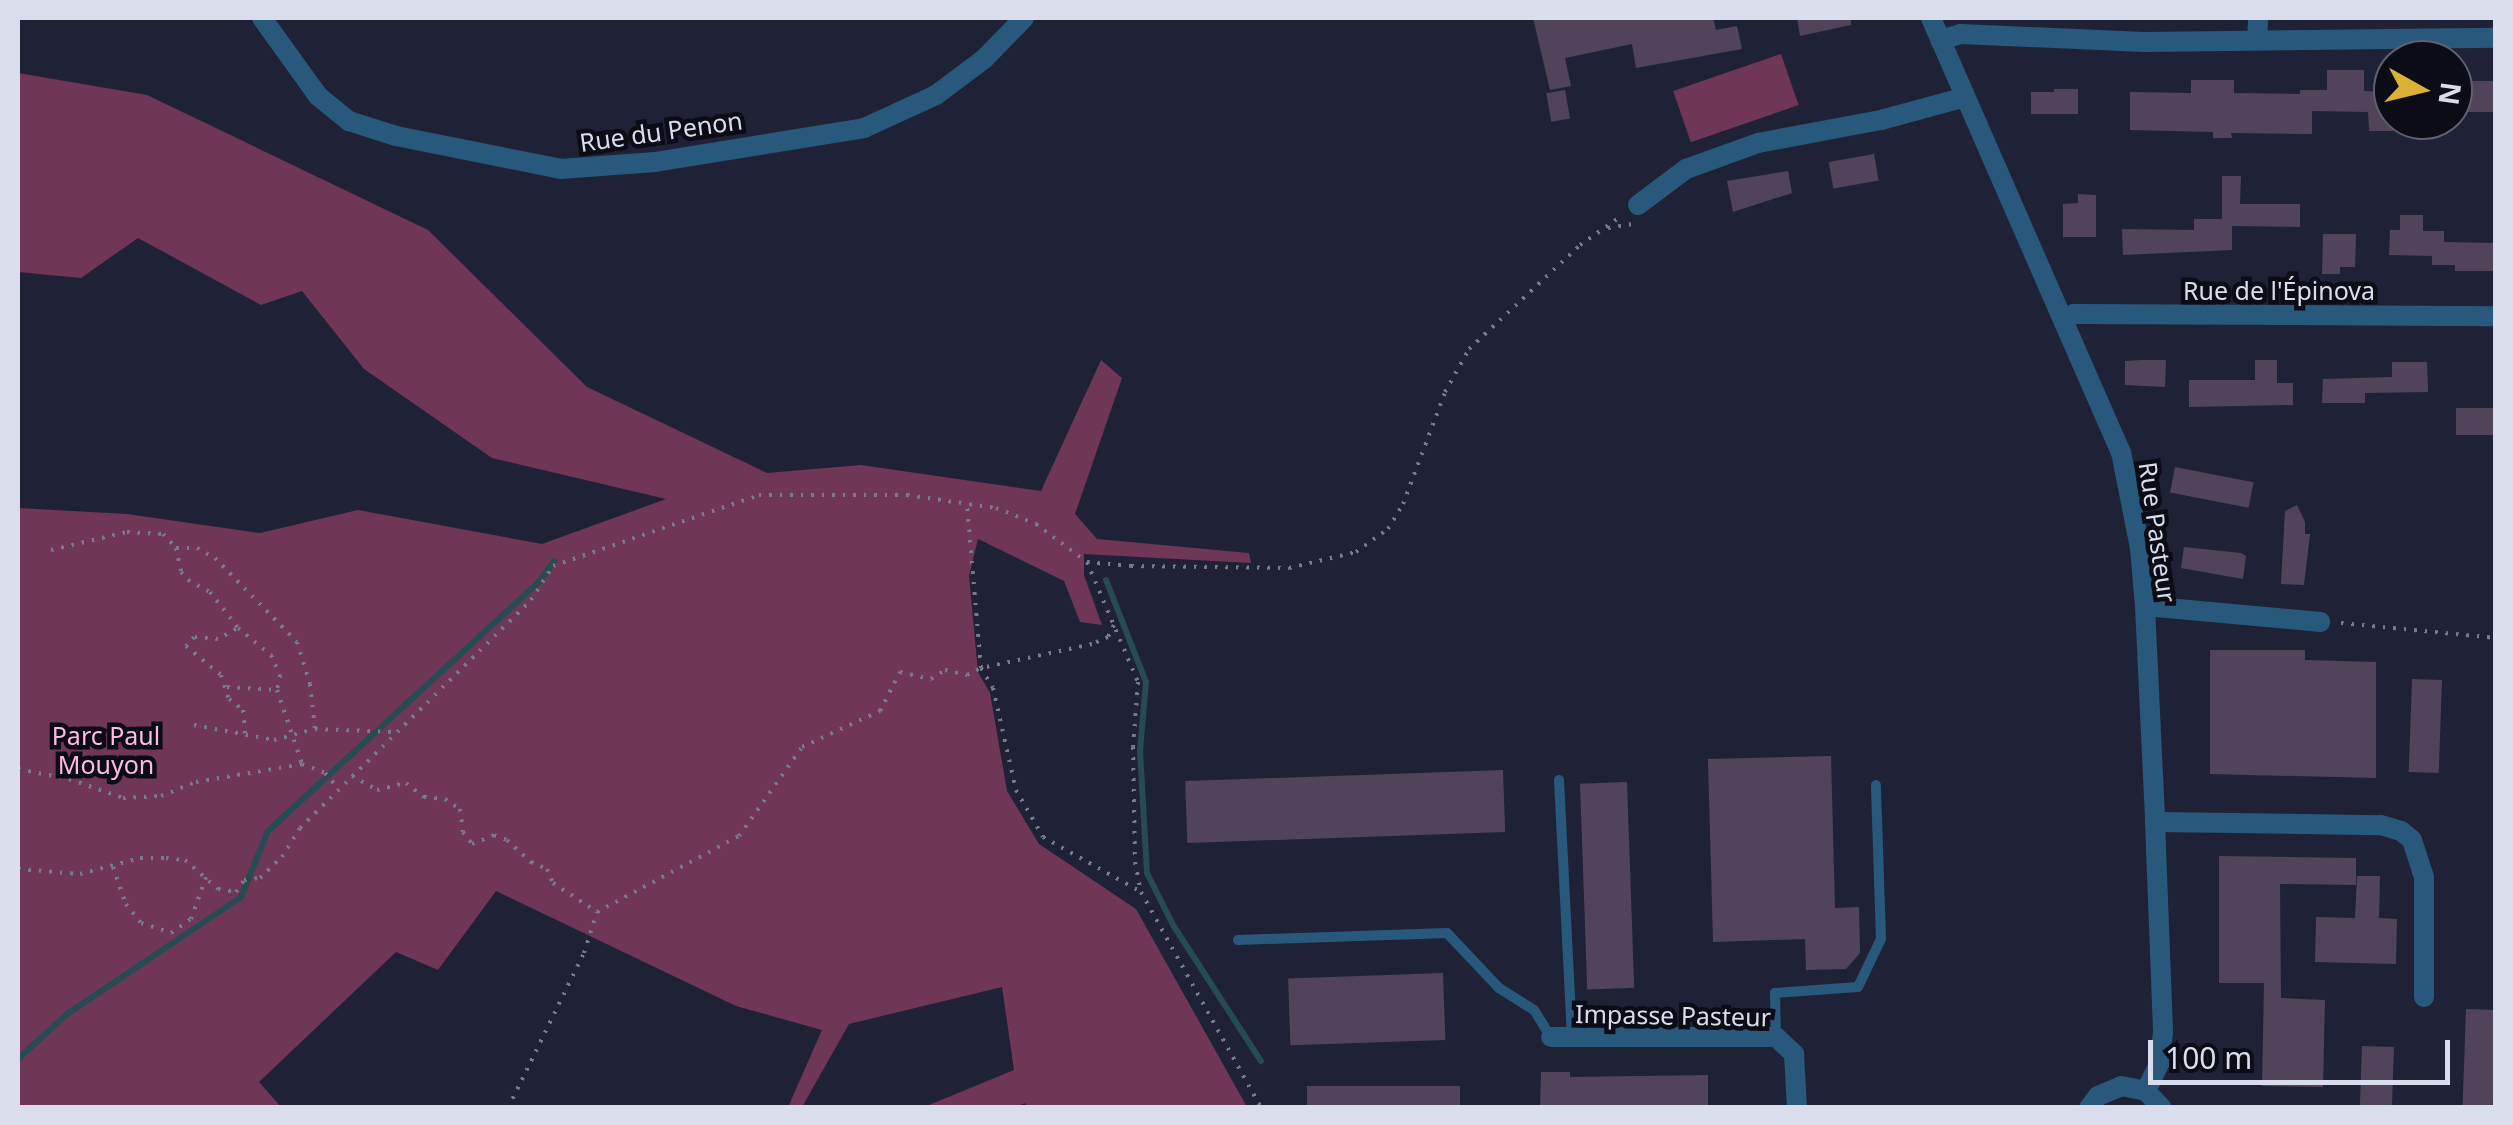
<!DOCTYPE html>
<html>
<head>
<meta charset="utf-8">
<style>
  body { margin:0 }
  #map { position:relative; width:2513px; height:1125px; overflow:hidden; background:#1f2236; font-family:"Noto Sans",sans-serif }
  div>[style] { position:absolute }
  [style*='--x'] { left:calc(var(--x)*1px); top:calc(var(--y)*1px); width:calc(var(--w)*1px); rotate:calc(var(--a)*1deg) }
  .green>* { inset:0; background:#6f3656; transform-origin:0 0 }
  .stream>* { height:6px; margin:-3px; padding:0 3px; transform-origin:3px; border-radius:3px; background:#244c52 }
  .building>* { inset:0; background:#51445a; transform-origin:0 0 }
  .path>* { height:4px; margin-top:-2px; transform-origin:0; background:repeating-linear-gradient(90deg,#787b8c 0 2.5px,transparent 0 10.5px) }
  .service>* { height:10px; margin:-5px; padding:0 5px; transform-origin:5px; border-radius:5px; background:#28597d }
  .minor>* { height:20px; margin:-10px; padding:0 10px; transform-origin:10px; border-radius:10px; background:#28597d }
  span { translate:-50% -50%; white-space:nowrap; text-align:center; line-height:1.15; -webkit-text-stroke:9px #0b0c15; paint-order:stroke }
  .street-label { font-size:25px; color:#daddeb }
  .park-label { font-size:25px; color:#fdbbdd }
  .frame { position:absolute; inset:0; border:20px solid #daddeb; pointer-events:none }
  .north { position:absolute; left:2373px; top:40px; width:100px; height:100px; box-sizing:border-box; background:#0b0c15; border:2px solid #5e606b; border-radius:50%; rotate:98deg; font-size:28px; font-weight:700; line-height:40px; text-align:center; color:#daddeb }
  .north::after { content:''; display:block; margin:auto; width:35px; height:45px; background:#dbb233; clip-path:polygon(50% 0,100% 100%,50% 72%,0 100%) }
  .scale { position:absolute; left:2148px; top:1040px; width:302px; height:45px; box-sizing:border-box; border:5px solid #daddeb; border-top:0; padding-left:12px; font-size:30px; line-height:35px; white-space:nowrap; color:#daddeb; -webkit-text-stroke:8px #0b0c15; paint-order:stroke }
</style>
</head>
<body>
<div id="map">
  <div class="green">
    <div style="left:1781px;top:54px;width:54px;height:114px;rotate:71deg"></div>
    <div style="clip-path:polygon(18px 73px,147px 95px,428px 230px,587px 387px,767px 473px,861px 465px,1041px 491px,1101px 360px,1122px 378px,1075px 514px,1097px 539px,1249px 553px,1251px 563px,1084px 554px,1084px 575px,1102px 625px,1080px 622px,1064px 581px,978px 539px,969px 576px,978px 672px,990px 693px,1007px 791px,1039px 844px,1136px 909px,1247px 1107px,1028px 1108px,1025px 1103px,1014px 1108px,924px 1107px,1014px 1070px,1002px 987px,849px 1024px,802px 1107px,788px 1107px,822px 1030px,736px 1006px,496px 891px,438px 970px,396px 952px,259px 1082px,281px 1107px,18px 1107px,18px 508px,127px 514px,260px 533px,358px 510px,542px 544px,666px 499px,492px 458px,364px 369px,302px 291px,261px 305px,138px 238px,81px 278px,18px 272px)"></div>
  </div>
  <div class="stream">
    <div style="--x:1106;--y:580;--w:110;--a:68.6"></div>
    <div style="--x:1146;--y:682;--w:69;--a:95"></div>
    <div style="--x:1140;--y:751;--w:122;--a:86.7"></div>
    <div style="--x:1147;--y:873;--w:58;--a:63.4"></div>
    <div style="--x:1173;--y:925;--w:162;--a:57.1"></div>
    <div style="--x:18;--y:1059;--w:67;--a:-42.6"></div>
    <div style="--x:67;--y:1014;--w:210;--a:-33.9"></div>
    <div style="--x:241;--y:897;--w:71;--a:-67.8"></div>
    <div style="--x:268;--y:831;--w:367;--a:-42.6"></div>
    <div style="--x:538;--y:583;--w:27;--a:-54"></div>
  </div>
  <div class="building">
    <div style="clip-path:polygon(1533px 18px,1713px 18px,1716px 30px,1737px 26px,1742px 49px,1636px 68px,1632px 44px,1565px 58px,1571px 86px,1550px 90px)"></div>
    <div style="clip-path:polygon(1797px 18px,1851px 18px,1851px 25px,1800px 36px)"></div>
    <div style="clip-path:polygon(2327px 70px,2364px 70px,2364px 91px,2393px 92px,2393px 131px,2369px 131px,2368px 112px,2312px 111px,2312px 134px,2231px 133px,2232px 138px,2213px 138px,2213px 132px,2130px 130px,2130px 92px,2191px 93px,2191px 80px,2234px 80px,2234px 93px,2300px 94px,2300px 90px,2327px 90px)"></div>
    <div style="left:2465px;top:81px;width:31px;height:31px"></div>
    <div style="clip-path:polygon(2054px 89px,2078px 89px,2078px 114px,2031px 114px,2031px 92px,2054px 92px)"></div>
    <div style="left:1565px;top:90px;width:29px;height:19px;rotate:80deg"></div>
    <div style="left:1874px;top:154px;width:27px;height:46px;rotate:80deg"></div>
    <div style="clip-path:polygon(1788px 171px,1792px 193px,1733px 212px,1727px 181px)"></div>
    <div style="clip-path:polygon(2222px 176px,2241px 176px,2240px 204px,2300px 204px,2300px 227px,2232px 226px,2232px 250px,2123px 255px,2122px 229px,2194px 230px,2194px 219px,2222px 219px)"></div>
    <div style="clip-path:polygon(2078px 194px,2096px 195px,2096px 237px,2063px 237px,2063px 204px,2078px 203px)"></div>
    <div style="clip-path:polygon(2400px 215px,2423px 215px,2423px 231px,2444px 231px,2444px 242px,2496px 243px,2496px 271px,2455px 271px,2455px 265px,2432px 265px,2432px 256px,2389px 255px,2390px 230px,2400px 230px)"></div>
    <div style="clip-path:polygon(2323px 234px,2356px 234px,2355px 267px,2340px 267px,2340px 274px,2322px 274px)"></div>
    <div style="clip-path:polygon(2141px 360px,2166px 360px,2165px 387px,2125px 385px,2125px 361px)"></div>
    <div style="clip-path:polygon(2255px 360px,2277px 360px,2277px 383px,2293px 383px,2293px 405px,2189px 407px,2189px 380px,2255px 380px)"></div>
    <div style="clip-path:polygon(2392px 362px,2427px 362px,2428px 392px,2365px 393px,2365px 403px,2322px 403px,2323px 379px,2392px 377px)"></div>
    <div style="left:2456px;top:408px;width:40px;height:27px"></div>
    <div style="left:2175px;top:467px;width:80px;height:26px;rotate:11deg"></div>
    <div style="clip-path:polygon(2297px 505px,2305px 522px,2305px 534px,2310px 534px,2304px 585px,2281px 584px,2285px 511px)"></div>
    <div style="clip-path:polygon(2184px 547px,2241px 553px,2246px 556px,2243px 579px,2181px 568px)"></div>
    <div style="clip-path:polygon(2210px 650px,2305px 650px,2305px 660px,2376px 662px,2376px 778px,2210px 774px)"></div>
    <div style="left:2412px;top:679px;width:30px;height:93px;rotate:2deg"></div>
    <div style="clip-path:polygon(1831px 756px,1835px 908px,1859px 907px,1860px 953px,1846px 969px,1806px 970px,1805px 939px,1713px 942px,1708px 759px)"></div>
    <div style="left:1503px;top:770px;width:62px;height:318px;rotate:88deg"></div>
    <div style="left:1627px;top:782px;width:206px;height:47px;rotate:88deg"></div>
    <div style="clip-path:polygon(2219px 856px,2356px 858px,2356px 885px,2280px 884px,2281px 998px,2325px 1000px,2323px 1087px,2262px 1086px,2264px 983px,2219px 983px)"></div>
    <div style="clip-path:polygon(2357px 876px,2380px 876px,2379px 918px,2397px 919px,2396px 964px,2315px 962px,2316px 917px,2355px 918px)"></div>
    <div style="left:1443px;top:973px;width:67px;height:155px;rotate:88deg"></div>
    <div style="left:2466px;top:1009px;width:30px;height:99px;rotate:2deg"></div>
    <div style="left:2362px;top:1046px;width:32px;height:61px;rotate:2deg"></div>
    <div style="clip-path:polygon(1541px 1072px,1570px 1072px,1570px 1077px,1708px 1075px,1708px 1108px,1540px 1108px)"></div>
    <div style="left:1307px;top:1086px;width:153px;height:22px"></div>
  </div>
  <div class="path">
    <div style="--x:1608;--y:228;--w:25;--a:-9"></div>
    <div style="--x:176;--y:548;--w:21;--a:0"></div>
    <div style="--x:197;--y:548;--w:21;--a:29"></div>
    <div style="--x:215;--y:558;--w:117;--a:45.7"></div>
    <div style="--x:297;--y:642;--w:44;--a:72.8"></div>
    <div style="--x:310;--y:684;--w:45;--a:83.7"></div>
    <div style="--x:51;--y:550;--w:78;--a:-13.3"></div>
    <div style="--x:127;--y:532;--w:36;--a:3"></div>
    <div style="--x:163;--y:534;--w:19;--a:47"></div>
    <div style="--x:176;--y:548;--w:25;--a:78"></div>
    <div style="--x:181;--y:572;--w:11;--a:49"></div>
    <div style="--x:188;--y:580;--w:25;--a:29"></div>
    <div style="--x:210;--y:592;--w:46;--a:52.1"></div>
    <div style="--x:238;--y:628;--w:43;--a:39.3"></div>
    <div style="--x:271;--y:655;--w:22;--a:66"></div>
    <div style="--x:280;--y:675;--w:15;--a:101"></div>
    <div style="--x:277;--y:690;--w:78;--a:71.3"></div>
    <div style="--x:1087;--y:562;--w:130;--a:67"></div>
    <div style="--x:1138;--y:682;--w:65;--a:94.4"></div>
    <div style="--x:1133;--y:747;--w:115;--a:89"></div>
    <div style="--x:1135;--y:862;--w:31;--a:79"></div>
    <div style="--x:1141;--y:892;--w:247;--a:60.9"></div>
    <div style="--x:2341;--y:623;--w:156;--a:5.5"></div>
    <div style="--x:1114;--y:625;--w:13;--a:117"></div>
    <div style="--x:1108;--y:637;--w:17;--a:156"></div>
    <div style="--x:1092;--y:644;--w:114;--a:167.8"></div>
    <div style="--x:981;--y:668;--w:23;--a:59"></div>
    <div style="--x:993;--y:688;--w:105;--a:77.3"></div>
    <div style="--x:1016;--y:790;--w:54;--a:60.1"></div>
    <div style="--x:1043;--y:837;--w:112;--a:29.3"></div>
    <div style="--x:236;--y:629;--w:21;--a:151"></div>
    <div style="--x:218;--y:639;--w:24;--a:-175"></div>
    <div style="--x:194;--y:637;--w:12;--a:132"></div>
    <div style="--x:186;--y:646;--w:45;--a:39.6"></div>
    <div style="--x:221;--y:675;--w:25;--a:72"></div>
    <div style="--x:229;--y:699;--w:18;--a:38"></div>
    <div style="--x:243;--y:710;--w:25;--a:85"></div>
    <div style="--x:227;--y:687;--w:50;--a:3.4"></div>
    <div style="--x:194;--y:725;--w:81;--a:10.6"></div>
    <div style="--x:274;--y:740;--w:42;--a:-15"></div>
    <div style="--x:315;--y:729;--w:81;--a:2.1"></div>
    <div style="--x:18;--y:769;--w:52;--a:11.1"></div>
    <div style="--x:69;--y:779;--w:57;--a:19.4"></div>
    <div style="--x:123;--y:798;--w:38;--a:-3"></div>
    <div style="--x:161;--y:796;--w:38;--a:-22"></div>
    <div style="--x:196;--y:782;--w:108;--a:-9.6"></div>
    <div style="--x:302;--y:764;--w:25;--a:21"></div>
    <div style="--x:325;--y:773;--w:21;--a:49"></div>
    <div style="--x:352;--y:776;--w:29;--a:29"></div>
    <div style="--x:377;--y:790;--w:30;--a:-14"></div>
    <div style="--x:406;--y:783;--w:23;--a:38"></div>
    <div style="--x:424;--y:797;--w:21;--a:5"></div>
    <div style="--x:445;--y:799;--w:18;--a:34"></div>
    <div style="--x:460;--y:809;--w:23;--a:83"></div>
    <div style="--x:463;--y:832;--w:15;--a:53"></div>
    <div style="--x:472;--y:844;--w:24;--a:-22"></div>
    <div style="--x:494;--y:835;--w:14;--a:21"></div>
    <div style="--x:507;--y:840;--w:33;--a:43"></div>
    <div style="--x:531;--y:862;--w:17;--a:24"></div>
    <div style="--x:547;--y:869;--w:15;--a:67"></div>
    <div style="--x:553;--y:883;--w:53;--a:33.4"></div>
    <div style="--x:113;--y:867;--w:39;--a:71"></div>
    <div style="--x:126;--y:904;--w:24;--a:52"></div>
    <div style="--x:141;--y:923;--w:32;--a:18"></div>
    <div style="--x:171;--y:933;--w:24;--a:-35"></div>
    <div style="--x:191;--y:919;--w:45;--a:-70.3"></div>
    <div style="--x:18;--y:869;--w:62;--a:4.6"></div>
    <div style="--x:80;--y:874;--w:62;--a:-14.9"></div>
    <div style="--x:140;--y:858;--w:26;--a:0"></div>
    <div style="--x:166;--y:858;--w:19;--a:6"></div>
    <div style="--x:185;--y:860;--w:44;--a:41.3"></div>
    <div style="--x:218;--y:889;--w:18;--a:9"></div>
    <div style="--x:236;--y:892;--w:14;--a:-56"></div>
    <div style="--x:244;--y:880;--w:16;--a:-7"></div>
    <div style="--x:260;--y:878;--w:30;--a:-44"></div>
    <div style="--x:282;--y:857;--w:34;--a:-58"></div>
    <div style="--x:300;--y:828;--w:325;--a:-44.6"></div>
    <div style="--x:531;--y:600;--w:40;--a:-57.1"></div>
    <div style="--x:553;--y:566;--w:218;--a:-19"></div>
    <div style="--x:759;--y:495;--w:148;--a:0"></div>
    <div style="--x:907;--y:495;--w:90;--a:8.3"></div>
    <div style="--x:996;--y:508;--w:43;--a:21.8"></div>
    <div style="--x:1036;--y:524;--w:64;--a:36.7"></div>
    <div style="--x:1087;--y:562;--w:44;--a:5.2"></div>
    <div style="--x:1131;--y:566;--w:158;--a:0.7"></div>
    <div style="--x:1289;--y:568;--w:69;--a:-13.4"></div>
    <div style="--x:1356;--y:552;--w:39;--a:-36"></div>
    <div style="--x:1388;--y:529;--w:29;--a:-59"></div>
    <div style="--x:1403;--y:504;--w:120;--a:-69.4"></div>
    <div style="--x:1445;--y:392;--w:49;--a:-60.8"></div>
    <div style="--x:1469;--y:349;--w:152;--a:-43.1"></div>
    <div style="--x:1580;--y:245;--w:52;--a:-34.9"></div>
    <div style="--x:508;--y:1108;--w:173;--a:-63.9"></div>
    <div style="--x:584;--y:953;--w:43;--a:-72.4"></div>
    <div style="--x:597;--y:912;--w:161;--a:-28.2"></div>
    <div style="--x:739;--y:836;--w:109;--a:-54.7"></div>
    <div style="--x:802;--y:747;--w:86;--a:-24.8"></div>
    <div style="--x:880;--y:711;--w:44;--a:-62.9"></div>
    <div style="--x:900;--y:672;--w:32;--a:13"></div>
    <div style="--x:931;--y:679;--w:17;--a:-33"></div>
    <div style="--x:945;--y:670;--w:23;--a:13"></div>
    <div style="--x:967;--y:675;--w:16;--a:-27"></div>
    <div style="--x:981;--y:668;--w:165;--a:-94.9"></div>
  </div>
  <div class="service">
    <div style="--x:1559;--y:780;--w:257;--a:87.1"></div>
    <div style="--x:1238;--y:940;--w:209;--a:-1.9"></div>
    <div style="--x:1447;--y:933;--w:76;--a:46.6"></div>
    <div style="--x:1499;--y:988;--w:41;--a:32.2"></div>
    <div style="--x:1534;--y:1010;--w:32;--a:58"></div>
    <div style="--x:1776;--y:1037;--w:44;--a:-91.3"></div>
    <div style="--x:1775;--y:993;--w:83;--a:-4.1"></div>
    <div style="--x:1858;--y:987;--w:53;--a:-64.4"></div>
    <div style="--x:1881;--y:939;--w:154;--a:-91.9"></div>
  </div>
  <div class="minor">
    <div style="--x:262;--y:18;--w:96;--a:54.3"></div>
    <div style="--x:318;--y:96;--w:40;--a:39"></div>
    <div style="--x:349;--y:121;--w:49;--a:17.7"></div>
    <div style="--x:396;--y:136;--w:168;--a:11.3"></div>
    <div style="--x:561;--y:169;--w:94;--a:-4.3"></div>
    <div style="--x:655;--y:162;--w:212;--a:-9.2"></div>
    <div style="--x:864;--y:128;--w:79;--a:-24.6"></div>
    <div style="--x:936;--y:95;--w:60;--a:-36.9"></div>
    <div style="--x:984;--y:59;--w:57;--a:-45.7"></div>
    <div style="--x:1931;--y:18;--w:474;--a:66.4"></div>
    <div style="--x:2121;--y:452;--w:98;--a:78.8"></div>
    <div style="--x:2140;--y:548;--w:58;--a:85.1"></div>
    <div style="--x:2145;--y:606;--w:216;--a:87.3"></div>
    <div style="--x:2155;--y:822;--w:210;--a:87.8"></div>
    <div style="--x:2163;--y:1032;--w:30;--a:96"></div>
    <div style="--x:2160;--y:1062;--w:32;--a:116"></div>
    <div style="--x:1940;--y:40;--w:22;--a:-16"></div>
    <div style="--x:1961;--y:34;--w:183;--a:2.5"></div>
    <div style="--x:2144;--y:42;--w:352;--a:-0.7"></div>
    <div style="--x:2257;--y:40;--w:22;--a:-87"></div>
    <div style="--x:1638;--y:205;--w:60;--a:-36.9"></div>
    <div style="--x:1686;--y:169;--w:77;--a:-19.9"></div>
    <div style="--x:1758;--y:143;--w:125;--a:-10.6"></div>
    <div style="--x:1881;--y:120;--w:87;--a:-15.3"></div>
    <div style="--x:2064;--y:318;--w:11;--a:-22"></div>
    <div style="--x:2074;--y:314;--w:422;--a:0.3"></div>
    <div style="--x:2145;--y:606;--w:176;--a:5.2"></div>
    <div style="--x:2155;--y:822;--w:226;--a:0.8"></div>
    <div style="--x:2381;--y:825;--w:21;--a:17"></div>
    <div style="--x:2401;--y:831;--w:14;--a:39"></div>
    <div style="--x:2412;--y:840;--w:39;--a:72"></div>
    <div style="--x:2424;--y:877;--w:120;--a:90"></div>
    <div style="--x:1551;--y:1037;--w:225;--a:0"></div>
    <div style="--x:1776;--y:1037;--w:25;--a:43"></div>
    <div style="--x:1794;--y:1054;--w:54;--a:86.8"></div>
    <div style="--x:2089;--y:1108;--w:15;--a:-53"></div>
    <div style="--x:2098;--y:1096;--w:25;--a:-23"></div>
    <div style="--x:2121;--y:1086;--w:25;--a:11"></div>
    <div style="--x:2146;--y:1091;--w:23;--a:47"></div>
  </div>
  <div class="street-label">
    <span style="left:661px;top:131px;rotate:-8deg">Rue du Penon</span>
    <span style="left:2279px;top:290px">Rue de l'Épinova</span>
    <span style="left:2158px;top:532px;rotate:82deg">Rue Pasteur</span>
    <span style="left:1673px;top:1015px;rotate:1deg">Impasse Pasteur</span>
  </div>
  <div class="park-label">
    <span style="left:106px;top:750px">Parc Paul<br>Mouyon</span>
  </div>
  <div class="frame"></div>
  <div class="north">N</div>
  <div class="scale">100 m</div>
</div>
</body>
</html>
